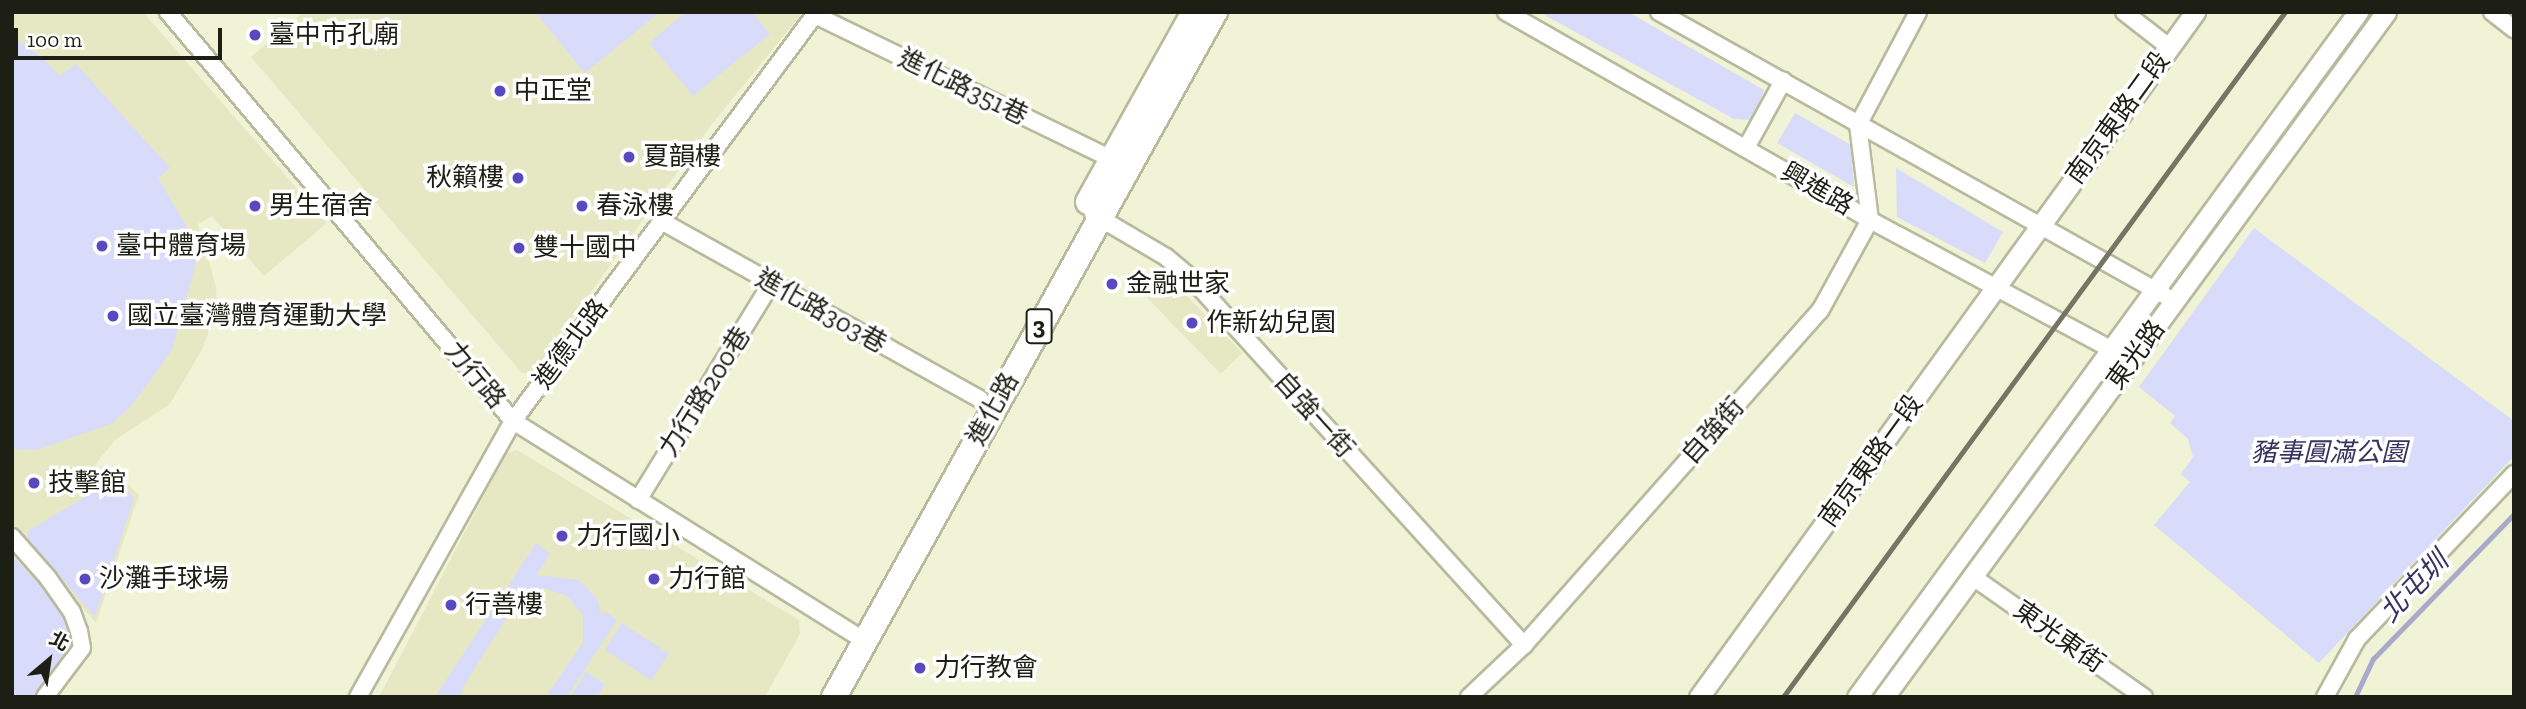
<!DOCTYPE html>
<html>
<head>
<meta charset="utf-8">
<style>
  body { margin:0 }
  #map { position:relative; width:2526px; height:709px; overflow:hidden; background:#f1f3d6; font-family:"Zilla Slab","Noto Sans TC",serif }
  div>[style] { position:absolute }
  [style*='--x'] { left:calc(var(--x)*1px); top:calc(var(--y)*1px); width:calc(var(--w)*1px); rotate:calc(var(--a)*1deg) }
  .built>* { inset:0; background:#e6e8c4; transform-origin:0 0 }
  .green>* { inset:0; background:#d9dbfa; transform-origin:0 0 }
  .stream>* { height:4.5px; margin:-2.25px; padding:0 2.25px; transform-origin:2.25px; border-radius:2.25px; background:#a9aacb }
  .roads { filter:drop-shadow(2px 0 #b8ba9e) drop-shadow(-2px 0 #b8ba9e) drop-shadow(0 2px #b8ba9e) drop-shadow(0 -2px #b8ba9e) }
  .minor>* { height:16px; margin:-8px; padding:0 8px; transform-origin:8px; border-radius:8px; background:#fff }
  .tertiary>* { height:19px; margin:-9.5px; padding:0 9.5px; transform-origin:9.5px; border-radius:9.5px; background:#fff }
  .primary>* { height:24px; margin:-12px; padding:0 12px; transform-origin:12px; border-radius:12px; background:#fff }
  .rail>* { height:4.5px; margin:-2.25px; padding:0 2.25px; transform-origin:2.25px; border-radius:2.25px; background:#747563 }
  .dots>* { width:19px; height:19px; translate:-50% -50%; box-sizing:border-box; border:4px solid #fff; border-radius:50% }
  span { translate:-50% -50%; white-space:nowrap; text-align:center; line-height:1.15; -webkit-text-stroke:7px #fff; paint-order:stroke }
  .shield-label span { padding:2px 5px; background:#fff; border:2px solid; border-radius:5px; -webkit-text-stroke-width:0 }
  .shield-label { font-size:24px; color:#1e1f14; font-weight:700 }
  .poi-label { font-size:26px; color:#1e1f14 }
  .left { translate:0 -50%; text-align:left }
  .right { translate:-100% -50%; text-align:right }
  .street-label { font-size:26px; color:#1e1f14 }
  .park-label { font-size:26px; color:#363561; font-style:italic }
  .water-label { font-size:28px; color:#35335f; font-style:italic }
  .frame { position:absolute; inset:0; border:14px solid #1e1f14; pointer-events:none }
  .north { position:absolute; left:14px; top:625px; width:70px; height:70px; -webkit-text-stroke:5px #fff; paint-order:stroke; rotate:29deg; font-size:19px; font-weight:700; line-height:28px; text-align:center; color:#1e1f14 }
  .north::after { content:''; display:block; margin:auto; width:24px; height:32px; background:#1e1f14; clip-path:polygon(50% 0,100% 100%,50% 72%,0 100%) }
  .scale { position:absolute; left:14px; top:28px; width:208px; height:32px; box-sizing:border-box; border:4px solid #1e1f14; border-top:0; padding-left:9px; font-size:21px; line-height:24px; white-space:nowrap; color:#1e1f14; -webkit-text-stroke:5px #fff; paint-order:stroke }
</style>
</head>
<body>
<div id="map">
  <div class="built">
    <div style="clip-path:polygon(12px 12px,143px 12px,327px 223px,264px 276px,212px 216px,198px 224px,216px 287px,217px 306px,203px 348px,170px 404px,115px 440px,95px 465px,115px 472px,139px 495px,96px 623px,12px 527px)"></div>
    <div style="clip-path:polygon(304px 12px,803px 12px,712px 124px,534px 371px,522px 373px,251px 57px)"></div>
    <div style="left:1163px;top:271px;width:114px;height:30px;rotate:46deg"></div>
    <div style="clip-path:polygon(517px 450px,799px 620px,800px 634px,765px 697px,379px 697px,506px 453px)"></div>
  </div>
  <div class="green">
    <div style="clip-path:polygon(535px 12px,660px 12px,585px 73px)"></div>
    <div style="clip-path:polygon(686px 12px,752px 12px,770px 34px,693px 96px,649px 43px)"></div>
    <div style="clip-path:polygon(1539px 12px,1628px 12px,1764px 90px,1753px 120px,1734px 119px)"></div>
    <div style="clip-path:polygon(12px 37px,43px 58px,60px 76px,76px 64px,170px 168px,158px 178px,188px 229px,196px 263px,172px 350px,134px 403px,113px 423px,37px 450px,12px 449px)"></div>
    <div style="clip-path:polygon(1795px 113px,1851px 145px,1854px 187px,1777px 143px)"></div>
    <div style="clip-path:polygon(1896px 168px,2003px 232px,1985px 263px,1897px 217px)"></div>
    <div style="clip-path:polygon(2254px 228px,2514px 421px,2514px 456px,2319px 663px,2154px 525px,2190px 482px,2181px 474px,2193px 457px,2188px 439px,2170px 423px,2175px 416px,2139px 387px)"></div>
    <div style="clip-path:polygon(115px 479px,134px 498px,95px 617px,28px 540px,28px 531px)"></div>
    <div style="clip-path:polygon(536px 543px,550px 554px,536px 575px,579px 580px,597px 599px,602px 616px,605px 611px,617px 620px,567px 697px,546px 697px,583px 642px,583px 615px,567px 596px,543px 588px,519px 598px,462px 689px,462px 697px,435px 697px)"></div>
    <div style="clip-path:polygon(12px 555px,68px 614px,73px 645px,65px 668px,38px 697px,12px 697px)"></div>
    <div style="left:622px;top:623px;width:56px;height:32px;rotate:33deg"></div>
    <div style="clip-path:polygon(586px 672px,605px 684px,597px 697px,570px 697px)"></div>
  </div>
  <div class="stream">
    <div style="--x:2355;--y:697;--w:42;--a:-64.7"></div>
    <div style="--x:2373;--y:659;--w:202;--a:-45.8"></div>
  </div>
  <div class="roads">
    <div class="minor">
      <div style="--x:168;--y:12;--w:535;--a:49.85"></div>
      <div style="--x:513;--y:421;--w:416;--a:32"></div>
      <div style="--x:1506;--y:12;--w:419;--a:29.7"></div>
      <div style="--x:1870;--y:220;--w:284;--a:28.2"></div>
      <div style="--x:1659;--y:12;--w:579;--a:29.27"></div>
      <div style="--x:2124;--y:12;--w:57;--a:37.9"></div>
      <div style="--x:2492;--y:12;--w:28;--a:38"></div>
      <div style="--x:815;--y:15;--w:329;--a:25.9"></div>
      <div style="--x:1746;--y:148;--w:77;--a:-61.1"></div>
      <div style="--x:1093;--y:214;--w:85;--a:30.5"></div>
      <div style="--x:1166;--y:257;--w:35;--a:40"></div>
      <div style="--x:1193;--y:280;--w:493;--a:47.8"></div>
      <div style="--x:663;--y:222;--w:363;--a:29.2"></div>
      <div style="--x:638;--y:500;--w:254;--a:-58.4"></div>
      <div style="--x:12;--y:537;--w:55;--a:48.7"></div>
      <div style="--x:48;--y:578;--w:42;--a:54.8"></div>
      <div style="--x:72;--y:612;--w:20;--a:70"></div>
      <div style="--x:79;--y:631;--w:17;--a:80"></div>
      <div style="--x:82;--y:648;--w:61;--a:127.1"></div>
      <div style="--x:1973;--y:577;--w:209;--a:35.1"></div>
      <div style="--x:358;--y:697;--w:317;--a:-60.7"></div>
      <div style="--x:513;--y:421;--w:510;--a:-53.38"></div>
      <div style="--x:1469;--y:697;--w:76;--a:-43.4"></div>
      <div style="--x:1524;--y:645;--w:446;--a:-48.5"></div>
      <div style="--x:1820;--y:311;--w:104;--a:-61.2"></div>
      <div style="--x:1870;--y:220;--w:96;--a:-97.2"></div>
      <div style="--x:1858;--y:125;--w:128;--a:-62"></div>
      <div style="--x:2325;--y:697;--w:66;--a:-61.1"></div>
      <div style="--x:2357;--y:639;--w:228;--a:-46.4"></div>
    </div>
    <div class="tertiary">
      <div style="--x:1699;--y:697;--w:846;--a:-54.09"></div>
      <div style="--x:1857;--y:697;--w:849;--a:-53.82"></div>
      <div style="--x:1884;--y:697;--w:849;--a:-53.76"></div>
    </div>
    <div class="primary">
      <div style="--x:1088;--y:202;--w:218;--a:-60.8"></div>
      <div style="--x:834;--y:697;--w:784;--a:-60.92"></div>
    </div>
  </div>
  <div class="rail">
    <div style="--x:1783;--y:697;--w:849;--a:-53.76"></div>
  </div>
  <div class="dots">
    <div style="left:255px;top:35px;background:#5849c1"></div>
    <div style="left:500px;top:91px;background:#5849c1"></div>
    <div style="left:629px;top:157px;background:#5849c1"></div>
    <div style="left:518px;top:178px;background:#5849c1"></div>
    <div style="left:255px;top:206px;background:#5849c1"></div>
    <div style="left:582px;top:206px;background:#5849c1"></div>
    <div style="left:102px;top:246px;background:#5849c1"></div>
    <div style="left:519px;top:248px;background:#5849c1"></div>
    <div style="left:1112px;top:284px;background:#5849c1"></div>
    <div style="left:113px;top:316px;background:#5849c1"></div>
    <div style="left:1192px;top:323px;background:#5849c1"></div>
    <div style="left:34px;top:483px;background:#5849c1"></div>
    <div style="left:562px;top:536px;background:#5849c1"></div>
    <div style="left:85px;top:579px;background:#5849c1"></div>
    <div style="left:654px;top:579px;background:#5849c1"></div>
    <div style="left:451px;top:605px;background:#5849c1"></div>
    <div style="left:920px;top:668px;background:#5849c1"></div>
  </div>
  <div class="shield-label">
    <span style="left:1039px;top:326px">3</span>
  </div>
  <div class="poi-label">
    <span class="left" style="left:269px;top:35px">臺中市孔廟</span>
    <span class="left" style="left:514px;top:91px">中正堂</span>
    <span class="left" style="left:643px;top:157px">夏韻樓</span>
    <span class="right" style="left:504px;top:178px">秋籟樓</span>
    <span class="left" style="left:269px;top:206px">男生宿舍</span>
    <span class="left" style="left:596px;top:206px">春泳樓</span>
    <span class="left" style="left:116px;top:246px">臺中體育場</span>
    <span class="left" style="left:533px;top:248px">雙十國中</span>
    <span class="left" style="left:1126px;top:284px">金融世家</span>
    <span class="left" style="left:127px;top:316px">國立臺灣體育運動大學</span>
    <span class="left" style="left:1206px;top:323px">作新幼兒園</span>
    <span class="left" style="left:48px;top:483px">技擊館</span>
    <span class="left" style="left:576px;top:536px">力行國小</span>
    <span class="left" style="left:99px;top:579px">沙灘手球場</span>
    <span class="left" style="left:668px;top:579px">力行館</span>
    <span class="left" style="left:465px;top:605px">行善樓</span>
    <span class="left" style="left:934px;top:668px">力行教會</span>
  </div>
  <div class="street-label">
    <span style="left:963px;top:87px;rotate:26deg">進化路351巷</span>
    <span style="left:2118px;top:118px;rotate:-54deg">南京東路二段</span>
    <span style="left:1817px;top:189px;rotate:30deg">興進路</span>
    <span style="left:821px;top:311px;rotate:29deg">進化路303巷</span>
    <span style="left:571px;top:344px;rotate:-53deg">進德北路</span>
    <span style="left:2136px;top:355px;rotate:-54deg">東光路</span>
    <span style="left:475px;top:375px;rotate:50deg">力行路</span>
    <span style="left:705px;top:392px;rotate:-58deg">力行路200巷</span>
    <span style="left:993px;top:409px;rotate:-61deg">進化路</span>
    <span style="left:1314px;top:415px;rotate:48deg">自強一街</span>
    <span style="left:1713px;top:431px;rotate:-48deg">自強街</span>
    <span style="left:1871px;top:461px;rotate:-54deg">南京東路一段</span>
    <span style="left:2059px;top:637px;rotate:35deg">東光東街</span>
  </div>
  <div class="park-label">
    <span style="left:2329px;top:453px">豬事圓滿公園</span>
  </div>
  <div class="water-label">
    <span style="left:2414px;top:587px;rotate:-46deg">北屯圳</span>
  </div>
  <div class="frame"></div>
  <div class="north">北</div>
  <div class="scale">100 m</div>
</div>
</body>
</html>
